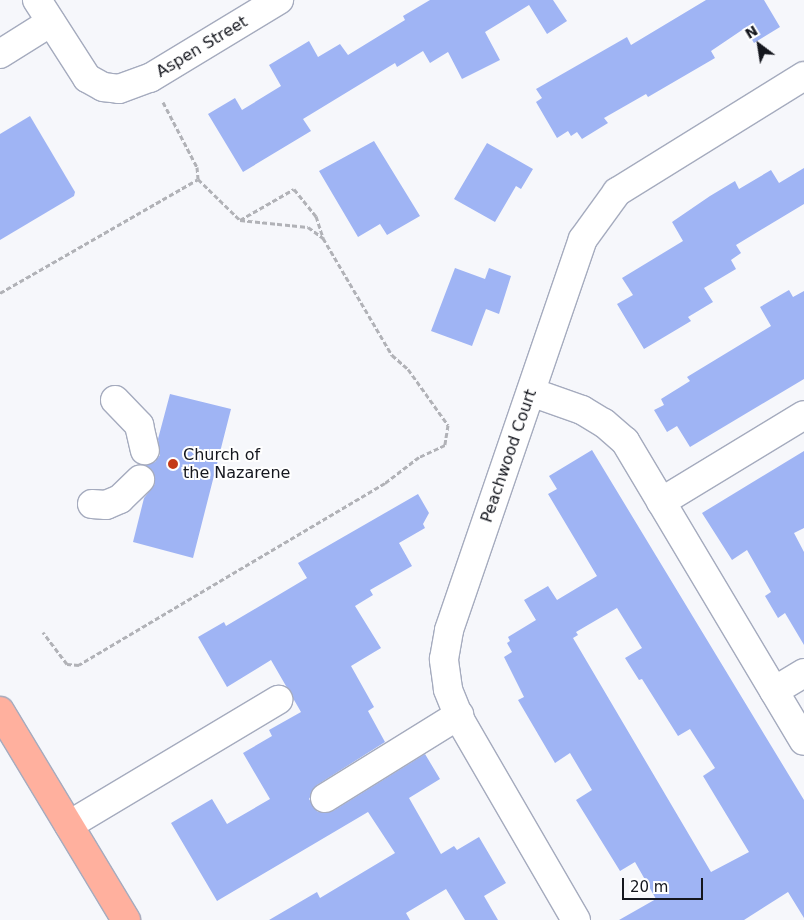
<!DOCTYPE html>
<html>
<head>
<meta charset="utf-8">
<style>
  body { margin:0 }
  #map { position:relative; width:804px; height:920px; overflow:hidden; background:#f6f7fb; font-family:"DejaVu Sans",sans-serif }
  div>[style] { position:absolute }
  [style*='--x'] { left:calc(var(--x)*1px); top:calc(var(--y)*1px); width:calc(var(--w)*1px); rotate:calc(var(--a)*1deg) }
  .building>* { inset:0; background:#9fb4f4 }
  .path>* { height:3px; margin-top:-1.5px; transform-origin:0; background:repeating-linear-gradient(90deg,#b1b2b7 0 5px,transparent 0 7.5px) }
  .roads { filter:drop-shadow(1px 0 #a5abbe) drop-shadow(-1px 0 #a5abbe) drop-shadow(0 1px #a5abbe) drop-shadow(0 -1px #a5abbe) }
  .minor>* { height:28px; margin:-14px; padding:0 14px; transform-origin:14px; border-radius:14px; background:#fff }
  .major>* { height:28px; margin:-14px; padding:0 14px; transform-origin:14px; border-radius:14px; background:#ffb09e }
  .dots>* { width:14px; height:14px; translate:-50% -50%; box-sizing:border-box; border:2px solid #fff; border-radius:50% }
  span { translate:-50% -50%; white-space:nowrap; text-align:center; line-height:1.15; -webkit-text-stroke:4px #fff; paint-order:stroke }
  .street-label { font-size:16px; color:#15171e }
  .poi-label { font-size:16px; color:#15171e }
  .left { translate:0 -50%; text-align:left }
  .north { position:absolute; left:734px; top:20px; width:50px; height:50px; -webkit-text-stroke:4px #fff; paint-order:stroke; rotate:329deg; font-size:14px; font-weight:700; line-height:20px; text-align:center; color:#15171e }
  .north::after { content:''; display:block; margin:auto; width:18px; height:22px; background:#15171e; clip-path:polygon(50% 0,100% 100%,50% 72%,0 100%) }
  .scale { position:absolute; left:622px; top:878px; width:81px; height:22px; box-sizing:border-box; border:2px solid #15171e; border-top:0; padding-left:6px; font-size:15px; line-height:18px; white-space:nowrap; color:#15171e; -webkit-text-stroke:4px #fff; paint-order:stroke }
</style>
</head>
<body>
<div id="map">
  <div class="building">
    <div style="clip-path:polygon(430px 0,553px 0,567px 21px,547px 34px,529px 5px,485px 32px,500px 60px,462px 79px,448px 52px,430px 63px,423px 51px,397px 67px,395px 63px,303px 119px,311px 131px,243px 172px,208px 114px,235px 98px,242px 110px,281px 86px,269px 65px,309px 41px,318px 57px,340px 44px,348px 55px,405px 20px,403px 16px)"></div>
    <div style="clip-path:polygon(706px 0,764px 0,780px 27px,754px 43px,745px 28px,711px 51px,715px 58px,648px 97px,646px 94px,604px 118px,608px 123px,582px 139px,577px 132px,571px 136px,568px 131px,557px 138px,536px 102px,542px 98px,536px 89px,627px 37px,631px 45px)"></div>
    <div style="clip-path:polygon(30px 116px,75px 192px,74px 196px,0 240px,0 134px)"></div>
    <div style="clip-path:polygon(374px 141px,420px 216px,387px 235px,380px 224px,358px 237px,319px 171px)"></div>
    <div style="clip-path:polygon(487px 143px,533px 169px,521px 189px,516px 186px,495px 222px,454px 199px)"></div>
    <div style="clip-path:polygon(804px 168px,804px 204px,736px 245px,741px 253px,731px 260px,736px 269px,704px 288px,713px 302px,688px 317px,691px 321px,644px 349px,617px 304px,633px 295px,622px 278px,683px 241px,672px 222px,710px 196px,735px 181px,739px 189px,771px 170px,779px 183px)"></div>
    <div style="clip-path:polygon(455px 268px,485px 279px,489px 268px,511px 276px,499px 314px,486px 309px,472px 346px,431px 331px)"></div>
    <div style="clip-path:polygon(789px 290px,793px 297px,804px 291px,804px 379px,690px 447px,677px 426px,667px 432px,654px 410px,664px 405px,661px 399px,690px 381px,687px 377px,771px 326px,760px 307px)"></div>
    <div style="clip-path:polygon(170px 394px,231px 409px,193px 558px,133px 542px,144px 498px,155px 484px,152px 470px,145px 465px,155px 462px,160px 455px,158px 439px)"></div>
    <div style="clip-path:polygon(evenodd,592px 450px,804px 800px,804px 918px,788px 892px,744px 920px,619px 920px,656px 899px,635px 862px,620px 871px,576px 800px,592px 790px,570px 753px,555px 763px,518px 700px,524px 697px,504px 657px,512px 652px,507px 643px,510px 641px,508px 637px,536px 620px,524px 600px,548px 586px,557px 600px,597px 576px,548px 494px,557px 489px,549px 476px,592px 450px,617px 608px,642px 648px,625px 658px,639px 680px,642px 679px,678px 736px,690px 729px,715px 768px,703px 776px,749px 852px,711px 872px,573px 638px,578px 635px,576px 632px,617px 608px)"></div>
    <div style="clip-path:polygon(804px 451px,804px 528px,794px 533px,804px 552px,804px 645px,785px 613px,778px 618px,765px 596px,771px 592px,747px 550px,732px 560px,702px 513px)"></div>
    <div style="clip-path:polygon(418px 494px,429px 513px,423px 524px,425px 528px,399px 543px,412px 566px,370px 590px,373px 595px,355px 606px,381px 648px,351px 666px,374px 707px,368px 711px,385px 742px,317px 785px,309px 799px,318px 812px,333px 811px,425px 754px,440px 779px,409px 798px,441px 854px,454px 846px,457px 850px,479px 837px,506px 883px,484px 896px,498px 920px,465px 920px,446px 889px,406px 913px,410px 920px,269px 920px,317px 892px,320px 898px,395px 853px,368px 812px,217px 901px,171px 823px,212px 799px,227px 824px,270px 799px,243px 753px,272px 736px,269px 730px,301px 712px,271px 660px,227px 687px,198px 637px,224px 622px,226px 626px,307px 578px,298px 563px)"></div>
  </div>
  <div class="path">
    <div style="--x:163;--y:102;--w:73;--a:62.4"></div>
    <div style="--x:197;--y:167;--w:12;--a:85"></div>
    <div style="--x:240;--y:220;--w:62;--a:-29.9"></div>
    <div style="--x:294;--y:189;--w:35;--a:51"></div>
    <div style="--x:316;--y:216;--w:23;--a:72"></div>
    <div style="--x:0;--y:293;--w:228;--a:-29.9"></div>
    <div style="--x:198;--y:179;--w:59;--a:44.3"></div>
    <div style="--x:240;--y:220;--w:68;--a:5.9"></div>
    <div style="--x:308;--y:227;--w:19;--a:36"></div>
    <div style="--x:323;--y:238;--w:136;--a:59.5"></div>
    <div style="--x:392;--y:355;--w:21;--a:41"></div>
    <div style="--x:408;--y:369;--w:69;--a:54.5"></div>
    <div style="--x:448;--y:425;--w:20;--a:99"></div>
    <div style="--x:445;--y:445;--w:29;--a:155"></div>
    <div style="--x:419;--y:457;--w:43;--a:142.6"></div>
    <div style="--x:385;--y:483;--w:356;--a:149.3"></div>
    <div style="--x:79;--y:665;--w:12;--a:-175"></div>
    <div style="--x:67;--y:664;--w:40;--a:-127"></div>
  </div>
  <div class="roads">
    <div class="minor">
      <div style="--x:37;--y:0;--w:93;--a:57.3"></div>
      <div style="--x:87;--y:78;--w:18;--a:29"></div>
      <div style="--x:103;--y:87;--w:16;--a:7"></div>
      <div style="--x:119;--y:89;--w:33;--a:-20"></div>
      <div style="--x:150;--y:78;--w:151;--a:-31.2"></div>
      <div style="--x:0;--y:54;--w:60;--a:-32.1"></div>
      <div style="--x:531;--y:392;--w:54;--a:19.4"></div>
      <div style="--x:582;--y:410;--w:26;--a:31"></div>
      <div style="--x:604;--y:423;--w:28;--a:41"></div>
      <div style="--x:625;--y:441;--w:349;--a:59.2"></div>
      <div style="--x:115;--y:400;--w:35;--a:46"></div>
      <div style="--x:139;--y:425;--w:26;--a:77"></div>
      <div style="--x:661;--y:502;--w:167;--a:-31.3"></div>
      <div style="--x:92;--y:504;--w:14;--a:4"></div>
      <div style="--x:106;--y:505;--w:15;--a:-23"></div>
      <div style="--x:120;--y:499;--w:28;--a:-44"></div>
      <div style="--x:774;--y:691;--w:35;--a:-31"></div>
      <div style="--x:325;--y:798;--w:158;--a:-31.8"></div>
      <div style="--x:69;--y:825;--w:244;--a:-30.9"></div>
      <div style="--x:576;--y:920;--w:229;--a:-120.1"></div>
      <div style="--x:461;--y:722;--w:35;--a:-112"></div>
      <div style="--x:448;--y:689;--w:30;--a:-98"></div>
      <div style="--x:444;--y:659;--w:29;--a:-80"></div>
      <div style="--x:449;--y:630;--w:413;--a:-71.1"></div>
      <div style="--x:583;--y:239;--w:58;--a:-54.1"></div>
      <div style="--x:617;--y:192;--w:220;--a:-31.8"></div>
    </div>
    <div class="major">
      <div style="--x:0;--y:711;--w:244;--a:58.9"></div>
    </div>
  </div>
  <div class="dots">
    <div style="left:173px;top:464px;background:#c43a18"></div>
  </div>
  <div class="street-label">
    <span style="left:202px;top:47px;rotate:-31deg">Aspen Street</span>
    <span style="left:509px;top:456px;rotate:-71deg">Peachwood Court</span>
  </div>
  <div class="poi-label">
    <span class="left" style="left:183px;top:464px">Church of<br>the Nazarene</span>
  </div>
  <div class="north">N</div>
  <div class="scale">20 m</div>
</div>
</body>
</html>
